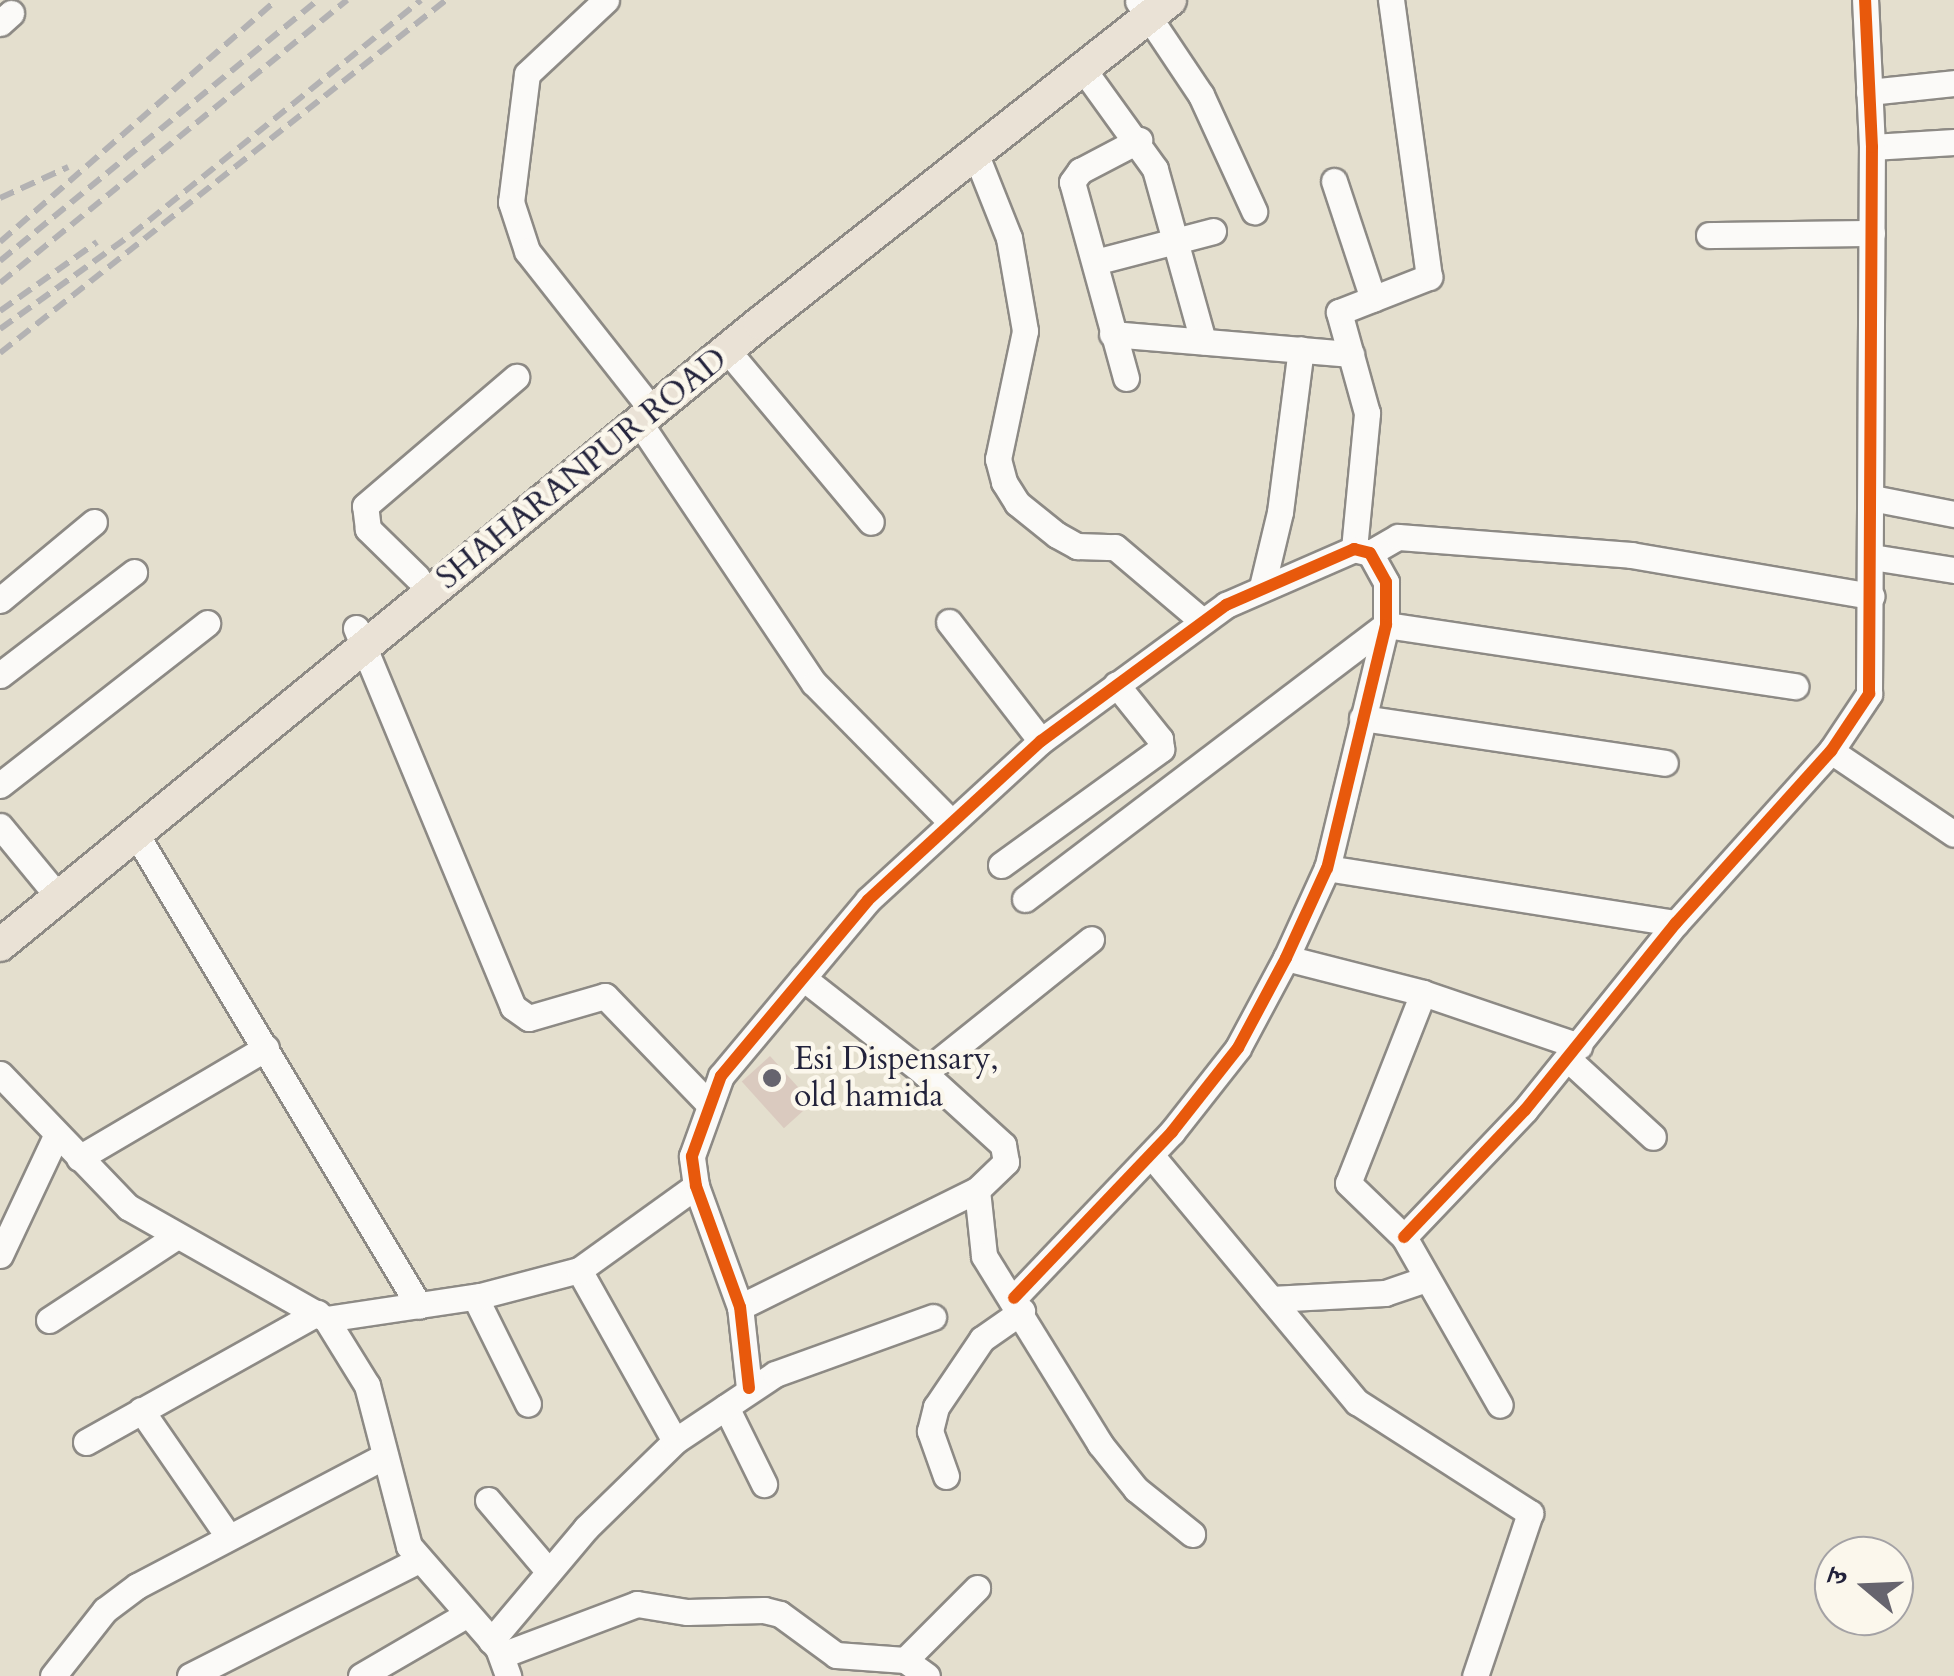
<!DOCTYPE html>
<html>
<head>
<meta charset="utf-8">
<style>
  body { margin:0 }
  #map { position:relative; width:1954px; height:1676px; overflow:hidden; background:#e4dfce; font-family:Cardo,"Noto Serif Devanagari",serif }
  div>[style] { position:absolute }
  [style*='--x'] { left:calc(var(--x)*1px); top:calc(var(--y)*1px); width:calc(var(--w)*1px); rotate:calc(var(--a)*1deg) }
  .building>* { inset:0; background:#dacabf; transform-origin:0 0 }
  .roads { filter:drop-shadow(2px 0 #8d8a85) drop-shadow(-2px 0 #8d8a85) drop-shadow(0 2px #8d8a85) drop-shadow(0 -2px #8d8a85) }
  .minor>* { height:25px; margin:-12.5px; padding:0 12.5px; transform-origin:12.5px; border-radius:12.5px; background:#fbfaf8 }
  .major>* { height:32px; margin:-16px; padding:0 16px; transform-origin:16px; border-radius:16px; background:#eae2d6 }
  .rail>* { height:6px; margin-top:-3px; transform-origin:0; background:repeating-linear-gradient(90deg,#b3b2b3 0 15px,transparent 0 23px) }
  .cycleway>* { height:12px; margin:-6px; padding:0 6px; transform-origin:6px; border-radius:6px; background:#e8590c }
  .dots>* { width:28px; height:28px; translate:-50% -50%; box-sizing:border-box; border:5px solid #fbf7ec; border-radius:50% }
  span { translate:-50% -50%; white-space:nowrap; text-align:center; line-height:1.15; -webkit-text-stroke:9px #fbf7ec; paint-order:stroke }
  .street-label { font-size:32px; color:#22223b }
  .poi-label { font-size:32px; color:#22223b }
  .left { translate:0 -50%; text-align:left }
  .north { position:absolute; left:1814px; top:1536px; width:100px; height:100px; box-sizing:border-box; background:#fbf7ec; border:2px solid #a4a2a5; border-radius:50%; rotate:289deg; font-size:28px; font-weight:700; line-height:40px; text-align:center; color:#22223b }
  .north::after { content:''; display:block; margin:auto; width:35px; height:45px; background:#66646e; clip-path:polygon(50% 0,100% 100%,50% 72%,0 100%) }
</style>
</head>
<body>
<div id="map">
  <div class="building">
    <div style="left:770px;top:1056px;width:63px;height:38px;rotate:48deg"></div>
  </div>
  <div class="roads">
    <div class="minor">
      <div style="--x:606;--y:0;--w:108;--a:136.9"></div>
      <div style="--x:527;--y:74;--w:129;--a:97.1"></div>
      <div style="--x:511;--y:202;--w:52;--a:71.9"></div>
      <div style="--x:527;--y:251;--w:202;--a:51.8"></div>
      <div style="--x:1138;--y:1;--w:113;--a:56.2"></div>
      <div style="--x:1201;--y:95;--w:128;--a:65.4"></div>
      <div style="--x:0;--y:23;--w:15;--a:-42"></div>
      <div style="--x:1083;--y:69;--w:123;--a:54.2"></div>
      <div style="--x:1155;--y:169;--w:179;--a:74.4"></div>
      <div style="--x:1869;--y:92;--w:85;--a:-6"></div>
      <div style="--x:1872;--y:147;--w:82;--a:-3.5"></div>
      <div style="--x:976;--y:155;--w:89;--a:68.3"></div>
      <div style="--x:1009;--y:238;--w:94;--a:80.2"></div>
      <div style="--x:1025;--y:331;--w:131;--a:101.9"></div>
      <div style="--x:998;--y:459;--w:24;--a:75"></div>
      <div style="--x:1004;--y:482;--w:25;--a:58"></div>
      <div style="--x:1017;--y:503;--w:51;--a:38.7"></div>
      <div style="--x:1057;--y:535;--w:23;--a:29"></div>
      <div style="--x:1077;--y:546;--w:38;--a:2"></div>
      <div style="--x:1115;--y:547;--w:113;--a:40.3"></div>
      <div style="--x:1334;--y:181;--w:124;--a:71.7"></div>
      <div style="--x:1709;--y:235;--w:163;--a:-0.7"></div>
      <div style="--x:1095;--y:262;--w:122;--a:-14.7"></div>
      <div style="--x:1112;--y:334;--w:240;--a:4.8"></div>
      <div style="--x:727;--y:350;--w:224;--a:50.1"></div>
      <div style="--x:1126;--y:378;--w:203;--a:-105.4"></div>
      <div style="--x:1072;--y:182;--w:14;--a:-54"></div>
      <div style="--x:1080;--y:171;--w:67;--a:-27.7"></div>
      <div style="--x:639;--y:422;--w:314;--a:56.2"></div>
      <div style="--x:814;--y:683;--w:192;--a:45.4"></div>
      <div style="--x:1872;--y:498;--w:84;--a:11"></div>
      <div style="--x:1354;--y:549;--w:137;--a:-84.5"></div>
      <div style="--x:1367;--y:413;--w:105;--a:-105.5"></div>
      <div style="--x:1339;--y:312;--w:97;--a:-21.3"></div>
      <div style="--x:1429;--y:277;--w:280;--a:-97.8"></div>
      <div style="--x:1370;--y:553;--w:32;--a:-30"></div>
      <div style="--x:1398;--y:537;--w:234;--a:4.4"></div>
      <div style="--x:1631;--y:555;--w:244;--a:9.7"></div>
      <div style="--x:1872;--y:557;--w:83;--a:9"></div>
      <div style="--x:417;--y:577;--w:69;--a:-135.6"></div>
      <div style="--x:368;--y:529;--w:23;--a:-97"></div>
      <div style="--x:365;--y:506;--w:199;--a:-40.5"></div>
      <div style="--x:1262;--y:587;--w:77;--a:-76.5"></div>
      <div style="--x:1280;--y:512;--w:164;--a:-82.7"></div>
      <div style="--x:0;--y:600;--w:122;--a:-39.7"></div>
      <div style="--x:949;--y:622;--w:150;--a:52.3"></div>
      <div style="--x:356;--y:628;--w:410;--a:67.5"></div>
      <div style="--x:513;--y:1007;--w:19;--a:35"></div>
      <div style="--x:529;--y:1018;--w:79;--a:-16.1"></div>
      <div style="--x:605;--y:996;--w:149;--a:46.1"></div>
      <div style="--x:0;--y:675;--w:169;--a:-37.5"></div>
      <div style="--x:1362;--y:718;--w:306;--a:8.4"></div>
      <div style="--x:1831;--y:751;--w:148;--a:34"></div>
      <div style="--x:0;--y:785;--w:263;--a:-38"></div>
      <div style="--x:0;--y:826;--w:74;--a:50.5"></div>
      <div style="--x:136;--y:834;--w:550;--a:59.05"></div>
      <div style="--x:1001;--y:865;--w:198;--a:-35.9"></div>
      <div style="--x:1161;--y:749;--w:10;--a:-96"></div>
      <div style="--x:1160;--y:739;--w:70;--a:-128.7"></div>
      <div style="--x:1327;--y:868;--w:353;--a:9"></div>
      <div style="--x:1025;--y:899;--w:453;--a:-37.2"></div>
      <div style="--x:1386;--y:625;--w:414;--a:8.5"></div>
      <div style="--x:1286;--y:958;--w:141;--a:14.3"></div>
      <div style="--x:1423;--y:993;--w:165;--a:18.8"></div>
      <div style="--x:803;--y:978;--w:154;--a:38.1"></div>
      <div style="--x:924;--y:1073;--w:107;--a:42.3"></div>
      <div style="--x:1003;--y:1145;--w:17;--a:80"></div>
      <div style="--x:1006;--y:1162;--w:40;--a:136"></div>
      <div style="--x:1423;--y:993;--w:204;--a:111.5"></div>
      <div style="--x:1348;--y:1183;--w:78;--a:44"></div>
      <div style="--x:1404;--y:1237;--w:193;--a:60.3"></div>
      <div style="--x:1568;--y:1059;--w:115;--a:42.5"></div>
      <div style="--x:924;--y:1073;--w:214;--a:-38.7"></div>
      <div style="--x:0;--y:1074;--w:185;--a:46.1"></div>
      <div style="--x:128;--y:1207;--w:227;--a:29.5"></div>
      <div style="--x:326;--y:1319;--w:78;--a:58.2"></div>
      <div style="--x:367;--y:1385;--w:166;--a:75.4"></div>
      <div style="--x:409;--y:1546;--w:135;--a:48.9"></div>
      <div style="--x:498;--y:1648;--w:30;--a:70"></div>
      <div style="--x:1151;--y:1155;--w:322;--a:50.2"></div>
      <div style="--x:1357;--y:1402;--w:206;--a:32.7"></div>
      <div style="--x:1530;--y:1513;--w:172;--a:108.6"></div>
      <div style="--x:79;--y:1158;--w:217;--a:-30.5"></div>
      <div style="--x:1404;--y:1237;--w:175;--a:-46.4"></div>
      <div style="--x:1525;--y:1110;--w:240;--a:-51.1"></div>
      <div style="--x:1676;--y:923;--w:232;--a:-48"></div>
      <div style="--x:1831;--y:751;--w:69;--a:-56.3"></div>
      <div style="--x:1869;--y:694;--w:547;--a:-89.69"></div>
      <div style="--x:1872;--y:147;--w:147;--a:-92.7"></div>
      <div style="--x:0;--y:1255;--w:132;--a:-64.8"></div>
      <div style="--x:579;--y:1270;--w:196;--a:60.7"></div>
      <div style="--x:475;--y:1297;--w:119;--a:63.6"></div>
      <div style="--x:1271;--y:1299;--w:114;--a:-3"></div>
      <div style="--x:1385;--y:1293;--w:43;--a:-18.9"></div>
      <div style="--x:740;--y:1307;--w:264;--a:-26.3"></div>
      <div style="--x:977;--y:1190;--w:66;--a:83.9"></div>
      <div style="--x:984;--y:1256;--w:221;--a:58.3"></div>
      <div style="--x:1100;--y:1444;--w:58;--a:51.3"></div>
      <div style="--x:1136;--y:1489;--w:72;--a:38.8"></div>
      <div style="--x:326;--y:1319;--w:156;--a:-8.5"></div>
      <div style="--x:480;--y:1296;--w:102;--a:-14.7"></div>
      <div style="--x:579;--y:1270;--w:144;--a:-35.7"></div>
      <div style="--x:49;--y:1320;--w:149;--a:-33.3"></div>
      <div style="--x:749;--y:1388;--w:81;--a:-96.3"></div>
      <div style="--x:740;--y:1307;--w:129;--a:-110"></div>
      <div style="--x:696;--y:1186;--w:30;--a:-98"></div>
      <div style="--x:692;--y:1156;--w:85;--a:-70.1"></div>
      <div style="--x:721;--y:1076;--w:229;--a:-50.1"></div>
      <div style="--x:868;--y:900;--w:235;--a:-42.6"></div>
      <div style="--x:1041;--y:741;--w:230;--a:-36.3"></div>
      <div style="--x:1226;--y:605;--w:140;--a:-23.6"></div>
      <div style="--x:1354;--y:549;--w:16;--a:14"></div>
      <div style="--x:1370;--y:553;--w:33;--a:61"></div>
      <div style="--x:1386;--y:582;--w:43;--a:90"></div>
      <div style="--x:1386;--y:625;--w:250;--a:103.6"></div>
      <div style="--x:1327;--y:868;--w:99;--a:114.5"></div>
      <div style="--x:1286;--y:958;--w:102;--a:118.1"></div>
      <div style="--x:1238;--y:1048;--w:107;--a:128.2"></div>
      <div style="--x:1172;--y:1132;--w:229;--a:133.6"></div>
      <div style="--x:726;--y:1407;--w:86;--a:63.7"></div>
      <div style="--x:141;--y:1410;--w:153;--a:55.4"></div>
      <div style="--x:86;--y:1442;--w:265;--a:-29.2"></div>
      <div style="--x:946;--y:1476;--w:48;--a:-109.6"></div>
      <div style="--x:930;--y:1431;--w:25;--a:-76"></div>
      <div style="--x:936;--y:1407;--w:82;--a:-55.9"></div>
      <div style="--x:982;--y:1339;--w:49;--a:-35"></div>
      <div style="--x:488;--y:1500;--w:94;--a:49.7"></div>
      <div style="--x:491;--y:1641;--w:148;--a:-49.9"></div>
      <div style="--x:586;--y:1528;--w:124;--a:-44.3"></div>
      <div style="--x:675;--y:1441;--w:120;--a:-33.8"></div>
      <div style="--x:775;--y:1374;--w:168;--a:-19.8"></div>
      <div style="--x:502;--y:1655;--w:144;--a:-20.7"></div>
      <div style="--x:637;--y:1604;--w:51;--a:9.1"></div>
      <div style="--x:687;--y:1612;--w:77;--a:-1.5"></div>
      <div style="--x:764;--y:1610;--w:16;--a:14"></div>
      <div style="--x:780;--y:1614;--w:69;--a:36.2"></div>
      <div style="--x:836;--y:1655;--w:69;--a:4.1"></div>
      <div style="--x:905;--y:1660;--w:27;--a:36"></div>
      <div style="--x:905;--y:1660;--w:102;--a:-45"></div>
      <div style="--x:53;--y:1676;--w:84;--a:-51.8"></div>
      <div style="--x:105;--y:1610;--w:40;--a:-37"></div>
      <div style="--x:137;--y:1586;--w:280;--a:-27.7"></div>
      <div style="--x:190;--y:1676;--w:254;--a:-26.9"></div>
      <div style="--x:361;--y:1676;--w:119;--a:-30.2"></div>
    </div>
    <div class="major">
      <div style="--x:0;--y:945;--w:982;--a:-39.3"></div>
      <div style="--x:760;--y:323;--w:522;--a:-38.23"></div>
    </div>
  </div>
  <div class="rail">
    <div style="--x:0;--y:198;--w:75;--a:-24.5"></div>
    <div style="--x:0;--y:242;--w:367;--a:-41.2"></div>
    <div style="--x:0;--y:261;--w:411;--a:-39.4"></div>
    <div style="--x:0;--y:283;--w:448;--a:-39.2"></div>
    <div style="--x:0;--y:311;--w:119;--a:-35.4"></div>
    <div style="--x:0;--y:329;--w:161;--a:-35.7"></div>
    <div style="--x:131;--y:235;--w:373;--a:-39"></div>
    <div style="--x:0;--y:353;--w:569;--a:-38.36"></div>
  </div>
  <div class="cycleway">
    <div style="--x:1404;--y:1237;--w:175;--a:-46.4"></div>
    <div style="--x:1525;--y:1110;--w:240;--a:-51.1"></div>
    <div style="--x:1676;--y:923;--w:232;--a:-48"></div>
    <div style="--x:1831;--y:751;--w:69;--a:-56.3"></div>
    <div style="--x:1869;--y:694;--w:547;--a:-89.69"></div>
    <div style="--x:1872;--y:147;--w:147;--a:-92.7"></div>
    <div style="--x:749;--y:1388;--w:81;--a:-96.3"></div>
    <div style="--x:740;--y:1307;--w:129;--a:-110"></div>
    <div style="--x:696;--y:1186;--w:30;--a:-98"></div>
    <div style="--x:692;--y:1156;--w:85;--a:-70.1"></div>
    <div style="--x:721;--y:1076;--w:229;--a:-50.1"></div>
    <div style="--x:868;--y:900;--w:235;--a:-42.6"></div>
    <div style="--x:1041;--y:741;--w:230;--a:-36.3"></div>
    <div style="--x:1226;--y:605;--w:140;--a:-23.6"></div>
    <div style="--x:1354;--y:549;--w:16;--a:14"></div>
    <div style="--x:1370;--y:553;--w:33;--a:61"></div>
    <div style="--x:1386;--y:582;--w:43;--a:90"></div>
    <div style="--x:1386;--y:625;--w:250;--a:103.6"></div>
    <div style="--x:1327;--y:868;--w:99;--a:114.5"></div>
    <div style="--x:1286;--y:958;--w:102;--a:118.1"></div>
    <div style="--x:1238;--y:1048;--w:107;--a:128.2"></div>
    <div style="--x:1172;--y:1132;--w:229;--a:133.6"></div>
  </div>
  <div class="dots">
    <div style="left:772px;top:1078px;background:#66646e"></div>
  </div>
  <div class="street-label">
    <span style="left:582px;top:469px;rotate:-39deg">SHAHARANPUR ROAD</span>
  </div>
  <div class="poi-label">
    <span class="left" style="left:794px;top:1078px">Esi Dispensary,<br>old hamida</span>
  </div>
  <div class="north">उ</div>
</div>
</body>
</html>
